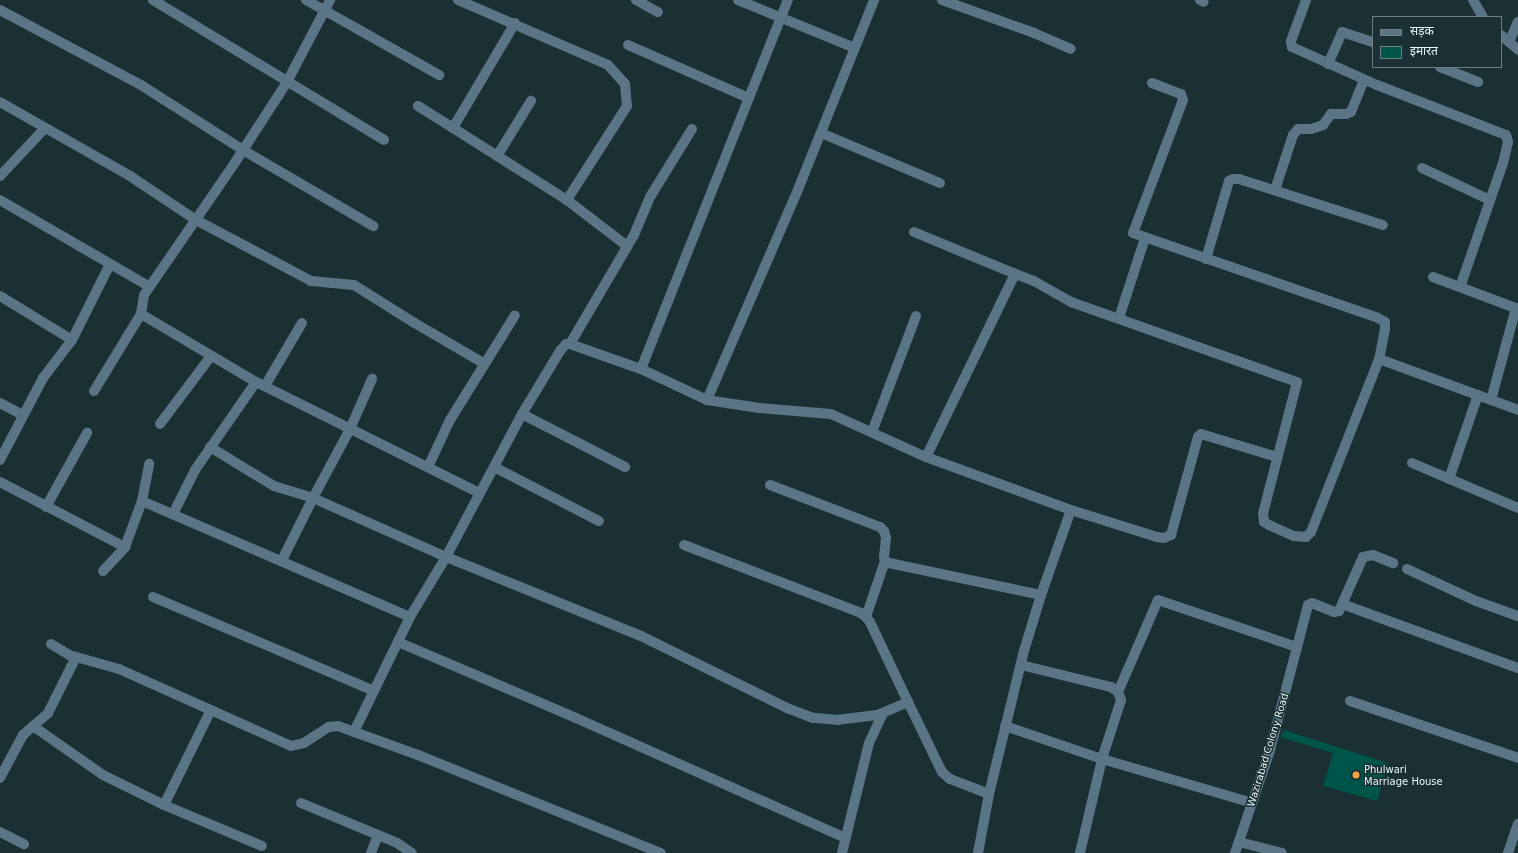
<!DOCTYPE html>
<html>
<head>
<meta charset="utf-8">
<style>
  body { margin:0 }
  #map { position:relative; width:1518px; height:853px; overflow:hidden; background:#1b3033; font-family:"DejaVu Sans","Noto Sans Devanagari",sans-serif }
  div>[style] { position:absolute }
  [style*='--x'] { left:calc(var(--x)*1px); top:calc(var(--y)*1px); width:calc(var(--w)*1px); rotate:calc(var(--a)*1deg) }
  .building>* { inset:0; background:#00554a }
  .minor>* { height:10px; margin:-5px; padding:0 5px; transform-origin:5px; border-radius:5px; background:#5a7586 }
  .dots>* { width:11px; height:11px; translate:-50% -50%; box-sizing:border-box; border:2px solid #1b3033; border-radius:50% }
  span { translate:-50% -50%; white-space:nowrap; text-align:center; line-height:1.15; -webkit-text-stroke:3px #1b3033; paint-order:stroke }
  .street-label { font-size:10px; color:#e9f6f8 }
  .poi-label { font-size:10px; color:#e9f6f8 }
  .left { translate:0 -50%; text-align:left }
  .legend { position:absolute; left:1372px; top:16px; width:130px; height:52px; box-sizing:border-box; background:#1b3033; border:1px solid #6d7f82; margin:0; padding:5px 7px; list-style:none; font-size:12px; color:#e9f6f8 }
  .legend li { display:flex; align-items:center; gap:8px; height:20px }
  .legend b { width:20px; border:1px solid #6d7f82 }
</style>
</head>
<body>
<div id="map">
  <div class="building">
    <div style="clip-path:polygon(1284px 730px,1388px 763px,1377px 801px,1323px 786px,1333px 753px,1280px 737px)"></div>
  </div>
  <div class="minor">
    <div style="--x:153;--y:0;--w:270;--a:31.2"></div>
    <div style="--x:306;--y:0;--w:153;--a:29.4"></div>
    <div style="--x:458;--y:0;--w:163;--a:23.4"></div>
    <div style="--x:608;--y:65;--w:25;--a:48"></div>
    <div style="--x:625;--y:84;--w:22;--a:85"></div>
    <div style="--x:627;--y:106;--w:112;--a:122.6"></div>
    <div style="--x:636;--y:0;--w:25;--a:29"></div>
    <div style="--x:738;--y:0;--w:126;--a:22.3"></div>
    <div style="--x:942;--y:0;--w:98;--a:19.7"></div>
    <div style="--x:1034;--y:33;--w:40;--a:23.4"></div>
    <div style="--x:1200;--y:0;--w:4;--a:27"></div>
    <div style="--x:1306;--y:0;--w:44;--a:110.1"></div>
    <div style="--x:1291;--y:41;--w:6;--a:81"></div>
    <div style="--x:1292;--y:47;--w:93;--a:24.1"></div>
    <div style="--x:1377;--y:85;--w:138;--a:21.2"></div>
    <div style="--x:1506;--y:135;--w:3;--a:72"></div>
    <div style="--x:1507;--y:138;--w:4;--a:76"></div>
    <div style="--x:1508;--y:142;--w:22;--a:103"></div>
    <div style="--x:1503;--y:163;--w:131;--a:109.1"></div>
    <div style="--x:1473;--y:0;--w:20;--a:60"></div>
    <div style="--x:0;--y:10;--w:160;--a:28"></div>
    <div style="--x:141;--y:85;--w:121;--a:32.5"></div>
    <div style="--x:243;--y:150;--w:151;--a:30.3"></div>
    <div style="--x:515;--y:23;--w:122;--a:120.6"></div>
    <div style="--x:453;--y:128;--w:135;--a:32.3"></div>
    <div style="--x:567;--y:200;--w:76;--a:37.5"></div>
    <div style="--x:1501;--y:35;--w:23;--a:41"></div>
    <div style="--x:1509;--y:42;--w:22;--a:-66"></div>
    <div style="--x:628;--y:45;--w:132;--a:23.7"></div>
    <div style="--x:1328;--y:64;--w:35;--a:-66"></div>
    <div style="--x:1342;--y:32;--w:33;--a:18"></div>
    <div style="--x:1440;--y:67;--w:41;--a:21.5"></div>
    <div style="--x:1152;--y:83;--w:31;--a:21"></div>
    <div style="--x:1181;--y:94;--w:6;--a:72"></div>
    <div style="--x:1183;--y:100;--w:142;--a:110.6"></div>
    <div style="--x:1133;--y:233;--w:259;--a:19.1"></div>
    <div style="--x:1378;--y:318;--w:8;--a:30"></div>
    <div style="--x:1385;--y:322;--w:7;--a:90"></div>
    <div style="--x:1385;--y:329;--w:31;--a:101"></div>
    <div style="--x:1379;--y:359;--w:148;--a:20.1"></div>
    <div style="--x:0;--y:102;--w:150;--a:29.6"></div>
    <div style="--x:130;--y:176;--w:79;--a:33.7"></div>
    <div style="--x:196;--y:220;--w:130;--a:27.9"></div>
    <div style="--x:311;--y:281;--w:43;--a:5.3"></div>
    <div style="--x:354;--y:285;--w:70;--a:32.1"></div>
    <div style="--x:413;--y:322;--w:83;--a:30.3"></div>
    <div style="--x:418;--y:106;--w:41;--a:32.2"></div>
    <div style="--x:821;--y:133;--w:129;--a:22.8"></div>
    <div style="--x:497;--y:156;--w:65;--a:-58.3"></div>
    <div style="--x:1422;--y:168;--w:75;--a:25.2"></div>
    <div style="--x:0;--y:176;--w:66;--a:-46.8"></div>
    <div style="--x:1275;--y:190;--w:58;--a:-71.9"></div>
    <div style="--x:1293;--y:135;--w:8;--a:-50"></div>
    <div style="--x:1298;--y:129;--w:13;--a:0"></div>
    <div style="--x:1311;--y:129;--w:13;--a:-18"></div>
    <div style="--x:1323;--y:125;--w:14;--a:-54"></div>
    <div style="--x:1331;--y:114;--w:15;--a:0"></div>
    <div style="--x:1346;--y:114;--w:5;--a:-22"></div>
    <div style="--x:1351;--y:112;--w:35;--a:-68"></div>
    <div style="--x:0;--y:200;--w:173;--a:30.1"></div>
    <div style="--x:914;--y:232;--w:107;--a:22.5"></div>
    <div style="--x:1013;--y:273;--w:5;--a:90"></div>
    <div style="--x:1013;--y:278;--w:199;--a:115.9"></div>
    <div style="--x:1206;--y:259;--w:81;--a:-73.6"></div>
    <div style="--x:1229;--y:181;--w:4;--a:-27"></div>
    <div style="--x:1233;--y:179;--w:6;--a:0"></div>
    <div style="--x:1239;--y:179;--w:151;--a:17.7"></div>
    <div style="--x:1013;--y:273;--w:22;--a:21"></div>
    <div style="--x:1034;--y:281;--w:43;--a:29.6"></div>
    <div style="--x:1071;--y:302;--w:240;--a:19.5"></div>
    <div style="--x:1297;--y:382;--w:135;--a:104.5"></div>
    <div style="--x:1263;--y:513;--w:9;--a:84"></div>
    <div style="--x:1264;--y:522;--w:6;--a:31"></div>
    <div style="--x:1269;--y:525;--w:27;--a:24"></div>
    <div style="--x:1294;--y:536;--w:12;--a:5"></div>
    <div style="--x:1306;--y:537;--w:7;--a:-45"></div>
    <div style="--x:1311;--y:532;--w:186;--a:-68.5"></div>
    <div style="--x:1433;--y:277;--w:91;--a:20.6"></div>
    <div style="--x:0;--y:296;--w:84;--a:31.4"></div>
    <div style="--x:141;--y:314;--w:134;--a:30.6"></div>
    <div style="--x:256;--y:382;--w:250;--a:26.4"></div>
    <div style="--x:1119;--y:318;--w:84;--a:-72"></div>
    <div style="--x:570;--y:344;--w:126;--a:-59.6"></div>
    <div style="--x:634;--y:235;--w:41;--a:-67.2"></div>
    <div style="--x:650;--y:197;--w:80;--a:-58.3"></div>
    <div style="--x:641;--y:369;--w:397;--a:-68.3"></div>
    <div style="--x:265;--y:386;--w:73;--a:-59.6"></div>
    <div style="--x:94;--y:391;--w:90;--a:-58.6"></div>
    <div style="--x:141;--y:314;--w:19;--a:-81"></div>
    <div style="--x:144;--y:295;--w:159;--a:-55.5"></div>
    <div style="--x:234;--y:164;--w:98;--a:-57.1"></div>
    <div style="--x:287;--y:82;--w:93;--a:-62.3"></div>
    <div style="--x:707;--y:400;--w:232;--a:-66.6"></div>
    <div style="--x:799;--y:187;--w:201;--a:-68.1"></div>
    <div style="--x:1491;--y:400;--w:95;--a:-74.8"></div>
    <div style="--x:0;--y:403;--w:26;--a:28"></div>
    <div style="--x:522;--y:414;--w:116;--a:27.2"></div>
    <div style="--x:160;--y:424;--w:85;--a:-53.1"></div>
    <div style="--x:872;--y:432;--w:124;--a:-69.2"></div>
    <div style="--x:210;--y:447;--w:75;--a:31.4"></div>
    <div style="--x:274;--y:486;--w:41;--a:17.1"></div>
    <div style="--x:313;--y:498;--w:145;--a:23.9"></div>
    <div style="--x:446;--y:557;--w:70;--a:121"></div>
    <div style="--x:0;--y:460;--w:93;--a:-62.3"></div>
    <div style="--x:43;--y:378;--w:48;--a:-52.7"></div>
    <div style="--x:72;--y:340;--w:85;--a:-63.4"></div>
    <div style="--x:1412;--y:463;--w:115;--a:23"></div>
    <div style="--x:428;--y:467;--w:52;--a:-64.9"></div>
    <div style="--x:450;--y:420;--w:123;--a:-58.2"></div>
    <div style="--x:494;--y:467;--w:118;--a:27.2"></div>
    <div style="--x:1449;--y:479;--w:89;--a:-71"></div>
    <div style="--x:0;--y:482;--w:141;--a:27.5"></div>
    <div style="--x:770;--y:485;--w:118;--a:20.9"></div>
    <div style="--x:880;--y:527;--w:6;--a:45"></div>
    <div style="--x:884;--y:531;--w:7;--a:74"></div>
    <div style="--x:886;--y:538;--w:19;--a:96"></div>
    <div style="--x:884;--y:557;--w:4;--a:76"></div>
    <div style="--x:885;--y:561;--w:4;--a:27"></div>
    <div style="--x:889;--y:563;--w:155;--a:11.9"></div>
    <div style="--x:142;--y:501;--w:292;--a:23.4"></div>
    <div style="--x:410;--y:617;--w:128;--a:116"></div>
    <div style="--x:46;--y:507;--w:85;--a:-61"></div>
    <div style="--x:173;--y:514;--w:49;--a:-63.4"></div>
    <div style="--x:195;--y:470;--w:107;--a:-55.3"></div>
    <div style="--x:684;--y:545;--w:190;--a:21"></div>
    <div style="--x:861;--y:613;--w:6;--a:39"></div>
    <div style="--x:866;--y:617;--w:6;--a:51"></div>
    <div style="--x:870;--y:622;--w:89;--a:64.6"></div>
    <div style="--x:282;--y:560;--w:69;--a:-63.4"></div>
    <div style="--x:313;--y:498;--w:78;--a:-61.8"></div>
    <div style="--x:350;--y:429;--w:55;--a:-66.3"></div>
    <div style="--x:1407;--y:569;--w:76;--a:24.9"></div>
    <div style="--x:1476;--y:601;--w:45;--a:19.7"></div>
    <div style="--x:103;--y:571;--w:33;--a:-47"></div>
    <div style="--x:125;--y:547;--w:49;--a:-69.7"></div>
    <div style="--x:142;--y:501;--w:38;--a:-79"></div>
    <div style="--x:153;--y:597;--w:240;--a:23"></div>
    <div style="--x:1342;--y:604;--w:187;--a:20"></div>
    <div style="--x:866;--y:617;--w:59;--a:-71.3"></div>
    <div style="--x:398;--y:642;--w:194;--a:23.1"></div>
    <div style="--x:576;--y:718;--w:295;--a:24"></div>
    <div style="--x:51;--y:644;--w:21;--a:31"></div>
    <div style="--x:69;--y:655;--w:52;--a:15.6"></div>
    <div style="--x:119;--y:669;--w:188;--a:24.1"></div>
    <div style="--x:291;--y:746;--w:13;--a:-13"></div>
    <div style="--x:304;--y:743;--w:30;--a:-33"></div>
    <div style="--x:329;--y:727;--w:9;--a:-6"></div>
    <div style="--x:338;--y:726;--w:85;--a:19.9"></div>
    <div style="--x:418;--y:755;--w:262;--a:22"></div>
    <div style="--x:1021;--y:665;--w:93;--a:13.7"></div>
    <div style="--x:1111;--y:687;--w:9;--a:36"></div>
    <div style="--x:1118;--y:692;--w:9;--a:69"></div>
    <div style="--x:1121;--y:700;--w:62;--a:107.9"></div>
    <div style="--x:1102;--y:759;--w:97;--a:103.2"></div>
    <div style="--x:1118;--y:692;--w:100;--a:-66.5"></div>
    <div style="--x:1158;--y:600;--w:147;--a:18.7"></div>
    <div style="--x:1350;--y:701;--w:177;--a:18.7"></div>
    <div style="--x:33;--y:726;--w:85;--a:35"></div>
    <div style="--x:103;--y:775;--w:68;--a:26.2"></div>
    <div style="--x:164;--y:805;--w:106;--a:22.7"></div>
    <div style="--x:1005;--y:726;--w:102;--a:18.8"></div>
    <div style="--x:1102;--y:759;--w:156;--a:16.3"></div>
    <div style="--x:0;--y:778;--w:49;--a:-61.9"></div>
    <div style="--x:23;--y:735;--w:33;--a:-41"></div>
    <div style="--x:48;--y:713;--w:63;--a:-63.4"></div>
    <div style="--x:989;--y:794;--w:144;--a:-76.3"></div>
    <div style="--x:1023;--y:654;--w:62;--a:-73"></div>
    <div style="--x:1041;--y:595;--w:90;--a:-70.6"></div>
    <div style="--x:301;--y:803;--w:104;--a:22.6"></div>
    <div style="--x:397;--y:843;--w:18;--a:34"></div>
    <div style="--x:164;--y:805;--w:106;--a:-63.7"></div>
    <div style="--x:0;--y:832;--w:27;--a:27"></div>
    <div style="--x:1239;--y:842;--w:44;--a:14.3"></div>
    <div style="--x:371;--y:853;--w:19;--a:-69"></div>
    <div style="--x:842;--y:853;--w:113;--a:-76.2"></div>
    <div style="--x:869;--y:743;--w:33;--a:-65"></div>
    <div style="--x:978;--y:853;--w:60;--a:-79.4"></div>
    <div style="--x:989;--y:794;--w:42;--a:-159"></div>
    <div style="--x:950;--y:779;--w:11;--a:-139"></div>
    <div style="--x:942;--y:772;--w:78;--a:-115.9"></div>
    <div style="--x:908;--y:702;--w:34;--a:157"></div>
    <div style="--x:877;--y:715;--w:39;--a:173"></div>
    <div style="--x:838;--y:720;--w:25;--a:-175"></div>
    <div style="--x:813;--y:718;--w:26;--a:-159"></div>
    <div style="--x:789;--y:709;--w:165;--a:-153.7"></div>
    <div style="--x:641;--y:636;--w:210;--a:-157.9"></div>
    <div style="--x:446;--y:557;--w:162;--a:-62"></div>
    <div style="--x:522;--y:414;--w:74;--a:-58.9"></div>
    <div style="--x:560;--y:351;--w:9;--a:-49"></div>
    <div style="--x:566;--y:344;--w:4;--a:0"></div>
    <div style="--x:570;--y:344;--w:75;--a:19.4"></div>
    <div style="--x:641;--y:369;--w:73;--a:25.2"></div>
    <div style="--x:707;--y:400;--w:53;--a:8.7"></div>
    <div style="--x:759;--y:408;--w:72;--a:4.8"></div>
    <div style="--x:831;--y:414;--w:104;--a:24.4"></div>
    <div style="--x:926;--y:457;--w:154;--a:20.1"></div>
    <div style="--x:1071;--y:510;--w:90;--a:17.4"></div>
    <div style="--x:1157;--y:537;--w:7;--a:8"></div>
    <div style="--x:1164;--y:538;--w:8;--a:-23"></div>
    <div style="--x:1171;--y:535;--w:102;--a:-74.6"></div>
    <div style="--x:1198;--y:437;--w:4;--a:-45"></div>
    <div style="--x:1201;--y:434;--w:79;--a:16.8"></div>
    <div style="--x:1235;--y:853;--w:109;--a:-71.2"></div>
    <div style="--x:1270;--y:750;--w:150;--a:-75.3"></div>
    <div style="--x:1308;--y:605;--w:4;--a:-27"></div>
    <div style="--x:1312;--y:603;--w:24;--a:22"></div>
    <div style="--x:1334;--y:612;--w:5;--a:-11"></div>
    <div style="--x:1339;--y:611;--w:59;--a:-66"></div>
    <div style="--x:1363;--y:557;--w:10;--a:-11"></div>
    <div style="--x:1373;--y:555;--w:22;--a:22"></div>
    <div style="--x:1508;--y:853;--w:31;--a:-71"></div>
  </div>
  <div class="dots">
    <div style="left:1356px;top:775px;background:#f4a345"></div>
  </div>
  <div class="street-label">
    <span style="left:1268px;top:750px;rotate:-73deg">Wazirabad Colony Road</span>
  </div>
  <div class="poi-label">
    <span class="left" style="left:1364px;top:775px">Phulwari<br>Marriage House</span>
  </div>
  <ul class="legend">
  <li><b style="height:5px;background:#5a7586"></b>सड़क</li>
  <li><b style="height:11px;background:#00554a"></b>इमारत</li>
  </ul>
</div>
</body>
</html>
